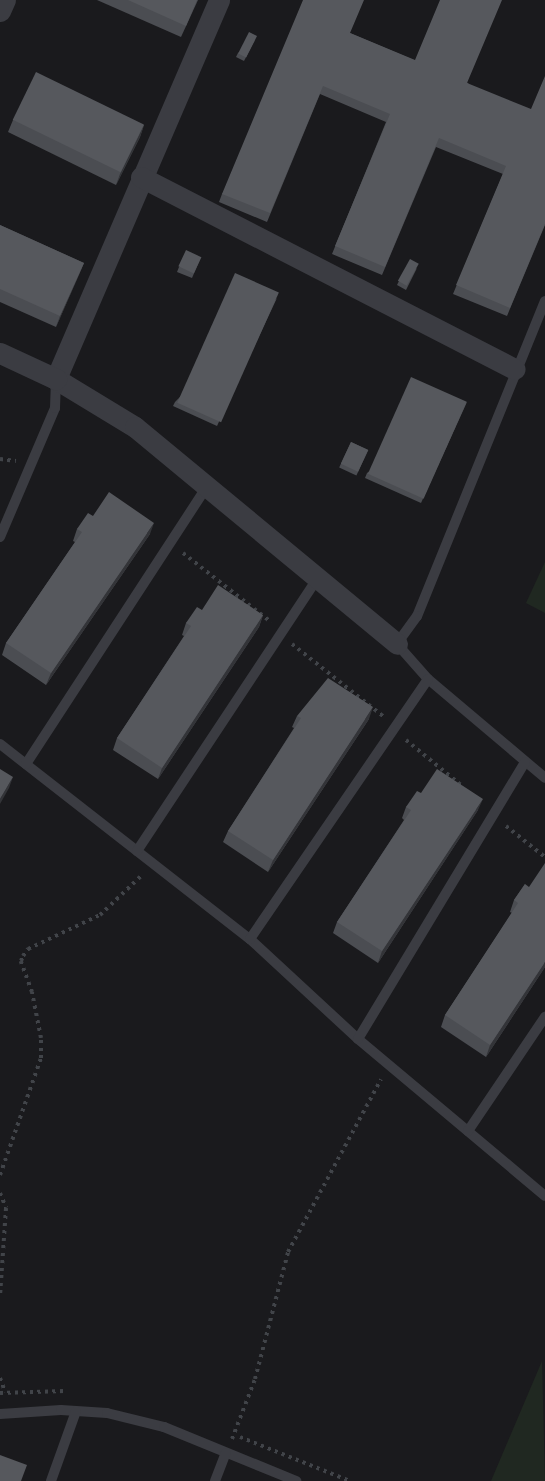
<!DOCTYPE html>
<html>
<head>
<meta charset="utf-8">
<style>
  body { margin:0 }
  #map { position:relative; width:545px; height:1481px; overflow:hidden; background:#1a1a1d; font-family:"Space Grotesk",sans-serif }
  div>[style] { position:absolute }
  [style*='--x'] { left:calc(var(--x)*1px); top:calc(var(--y)*1px); width:calc(var(--w)*1px); rotate:calc(var(--a)*1deg) }
  .green>* { inset:0; background:#202821 }
  .path>* { height:4px; margin-top:-2px; transform-origin:0; background:repeating-linear-gradient(90deg,#414449 0 3px,transparent 0 7.5px) }
  .lane>* { height:10px; margin:-5px; padding:0 5px; transform-origin:5px; border-radius:5px; background:#3b3c42 }
  .street>* { height:21px; margin:-10.5px; padding:0 10.5px; transform-origin:10.5px; border-radius:10.5px; background:#3b3c42 }
  .wall>* { inset:0; background:#4b4d52; transform-origin:0 0 }
  .shaded-wall>* { inset:0; background:#333438 }
  .building>* { inset:0; background:#56585d; transform-origin:0 0 }
  span { translate:-50% -50%; white-space:nowrap; text-align:center; line-height:1.15; -webkit-text-stroke:4.5px #151518; paint-order:stroke }
</style>
</head>
<body>
<div id="map">
  <div class="green">
    <div style="clip-path:polygon(545px 562px,545px 613px,526px 603px)"></div>
    <div style="clip-path:polygon(542px 1361px,545px 1481px,491px 1481px)"></div>
  </div>
  <div class="path">
    <div style="--x:0;--y:459;--w:16;--a:7"></div>
    <div style="--x:183;--y:553;--w:112;--a:38.1"></div>
    <div style="--x:292;--y:644;--w:116;--a:38.4"></div>
    <div style="--x:406;--y:740;--w:71;--a:39.3"></div>
    <div style="--x:506;--y:826;--w:50;--a:38.5"></div>
    <div style="--x:0;--y:1175;--w:124;--a:-70.7"></div>
    <div style="--x:41;--y:1058;--w:20;--a:-90"></div>
    <div style="--x:41;--y:1038;--w:47;--a:-101.1"></div>
    <div style="--x:32;--y:992;--w:33;--a:-110"></div>
    <div style="--x:21;--y:961;--w:5;--a:-68"></div>
    <div style="--x:23;--y:956;--w:9;--a:-54"></div>
    <div style="--x:28;--y:949;--w:80;--a:-25.3"></div>
    <div style="--x:100;--y:915;--w:57;--a:-43.6"></div>
    <div style="--x:0;--y:1193;--w:16;--a:68"></div>
    <div style="--x:6;--y:1208;--w:87;--a:93.9"></div>
    <div style="--x:0;--y:1378;--w:15;--a:70"></div>
    <div style="--x:0;--y:1393;--w:65;--a:-1.8"></div>
    <div style="--x:240;--y:1437;--w:118;--a:21.8"></div>
    <div style="--x:232;--y:1439;--w:64;--a:-69"></div>
    <div style="--x:255;--y:1379;--w:131;--a:-75.4"></div>
    <div style="--x:288;--y:1252;--w:196;--a:-61.7"></div>
  </div>
  <div class="lane">
    <div style="--x:545;--y:301;--w:340;--a:112.1"></div>
    <div style="--x:417;--y:616;--w:34;--a:126"></div>
    <div style="--x:397;--y:644;--w:47;--a:48.5"></div>
    <div style="--x:428;--y:679;--w:153;--a:40.2"></div>
    <div style="--x:0;--y:537;--w:140;--a:-66.9"></div>
    <div style="--x:55;--y:408;--w:29;--a:-88"></div>
    <div style="--x:0;--y:744;--w:317;--a:38"></div>
    <div style="--x:250;--y:939;--w:147;--a:42.8"></div>
    <div style="--x:358;--y:1039;--w:244;--a:40"></div>
    <div style="--x:26;--y:764;--w:330;--a:-56.9"></div>
    <div style="--x:137;--y:851;--w:324;--a:-56.5"></div>
    <div style="--x:250;--y:939;--w:315;--a:-55.6"></div>
    <div style="--x:358;--y:1039;--w:323;--a:-58.9"></div>
    <div style="--x:468;--y:1131;--w:138;--a:-56"></div>
    <div style="--x:0;--y:1414;--w:61;--a:-3.8"></div>
    <div style="--x:61;--y:1410;--w:46;--a:3.7"></div>
    <div style="--x:107;--y:1413;--w:59;--a:13.8"></div>
    <div style="--x:164;--y:1427;--w:143;--a:22.2"></div>
    <div style="--x:51;--y:1481;--w:74;--a:-70.3"></div>
    <div style="--x:215;--y:1481;--w:30;--a:-69"></div>
  </div>
  <div class="street">
    <div style="--x:219;--y:0;--w:413;--a:113.3"></div>
    <div style="--x:56;--y:379;--w:92;--a:31.3"></div>
    <div style="--x:135;--y:427;--w:340;--a:39.6"></div>
    <div style="--x:0;--y:11;--w:12;--a:-66"></div>
    <div style="--x:141;--y:177;--w:420;--a:27.2"></div>
    <div style="--x:0;--y:353;--w:62;--a:24.9"></div>
  </div>
  <div class="wall">
    <div style="clip-path:polygon(97px 0,198px 0,181px 37px)"></div>
    <div style="clip-path:polygon(350px 33px,468px 83px,545px 225px,507px 316px,453px 294px,503px 174px,436px 147px,382px 275px,332px 254px,386px 122px,320px 94px,267px 222px,219px 202px,222px 194px)"></div>
    <div style="clip-path:polygon(255px 40px,244px 61px,236px 57px,238px 53px)"></div>
    <div style="clip-path:polygon(13px 120px,144px 125px,140px 137px,116px 185px,8px 132px)"></div>
    <div style="clip-path:polygon(0 225px,84px 263px,56px 327px,0 302px)"></div>
    <div style="clip-path:polygon(201px 257px,192px 278px,177px 272px,179px 267px)"></div>
    <div style="clip-path:polygon(417px 268px,406px 290px,397px 285px,399px 281px)"></div>
    <div style="clip-path:polygon(277px 298px,217px 426px,173px 406px,175px 402px)"></div>
    <div style="clip-path:polygon(467px 402px,421px 503px,365px 478px,367px 473px)"></div>
    <div style="left:351px;top:442px;width:19px;height:28px;rotate:25deg"></div>
    <div style="clip-path:polygon(93px 516px,150px 534px,46px 685px,2px 655px,6px 643px,75px 542px,73px 541px,77px 529px)"></div>
    <div style="clip-path:polygon(202px 610px,263px 615px,259px 627px,158px 779px,113px 750px,117px 738px,184px 636px,182px 635px,186px 623px)"></div>
    <div style="clip-path:polygon(297px 716px,369px 719px,268px 872px,223px 842px,228px 831px,294px 728px,292px 727px)"></div>
    <div style="clip-path:polygon(421px 793px,478px 810px,378px 963px,333px 933px,337px 922px,404px 820px,402px 818px,406px 807px)"></div>
    <div style="clip-path:polygon(525px 884px,545px 967px,486px 1057px,441px 1027px,445px 1015px,512px 913px,510px 912px,514px 900px)"></div>
  </div>
  <div class="shaded-wall">
    <div style="clip-path:polygon(144px 125px,140px 137px,116px 185px,120px 174px)"></div>
    <div style="clip-path:polygon(84px 263px,79px 275px,56px 327px,60px 316px)"></div>
    <div style="clip-path:polygon(154px 523px,150px 534px,46px 685px,51px 673px)"></div>
    <div style="clip-path:polygon(263px 615px,259px 627px,158px 779px,162px 768px)"></div>
    <div style="clip-path:polygon(373px 707px,369px 719px,268px 872px,273px 860px)"></div>
    <div style="clip-path:polygon(13px 777px,9px 788px,0 804px,0 799px)"></div>
    <div style="clip-path:polygon(483px 799px,478px 810px,378px 963px,382px 951px)"></div>
    <div style="clip-path:polygon(545px 962px,545px 967px,486px 1057px,490px 1045px)"></div>
  </div>
  <div class="building">
    <div style="clip-path:polygon(128px 0,197px 0,186px 26px)"></div>
    <div style="clip-path:polygon(303px 0,364px 0,350px 33px,415px 60px,440px 0,502px 0,467px 83px,531px 109px,545px 76px,545px 224px,510px 308px,456px 285px,506px 166px,439px 138px,385px 267px,335px 246px,390px 114px,323px 86px,270px 213px,222px 194px)"></div>
    <div style="left:249px;top:32px;width:9px;height:24px;rotate:27deg"></div>
    <div style="left:36px;top:72px;width:120px;height:53px;rotate:26deg"></div>
    <div style="clip-path:polygon(0 225px,84px 263px,60px 316px,0 289px)"></div>
    <div style="left:186px;top:250px;width:17px;height:18px;rotate:25deg"></div>
    <div style="left:410px;top:259px;width:10px;height:25px;rotate:29deg"></div>
    <div style="left:235px;top:273px;width:48px;height:142px;rotate:24deg"></div>
    <div style="left:411px;top:377px;width:61px;height:106px;rotate:24deg"></div>
    <div style="left:351px;top:442px;width:19px;height:24px;rotate:25deg"></div>
    <div style="clip-path:polygon(109px 492px,154px 523px,51px 673px,6px 643px,82px 532px,77px 529px,88px 513px,93px 516px)"></div>
    <div style="clip-path:polygon(218px 585px,263px 615px,162px 768px,117px 738px,191px 626px,186px 623px,197px 607px,202px 610px)"></div>
    <div style="clip-path:polygon(328px 678px,373px 707px,273px 860px,228px 831px,301px 718px,297px 716px)"></div>
    <div style="clip-path:polygon(0 769px,13px 777px,0 799px)"></div>
    <div style="clip-path:polygon(437px 769px,483px 799px,382px 951px,337px 922px,411px 810px,406px 807px,417px 791px,421px 793px)"></div>
    <div style="clip-path:polygon(545px 863px,545px 962px,490px 1045px,445px 1015px,518px 903px,514px 900px,525px 884px,529px 887px)"></div>
    <div style="clip-path:polygon(0 1455px,27px 1465px,21px 1481px,0 1481px)"></div>
  </div>
</div>
</body>
</html>
